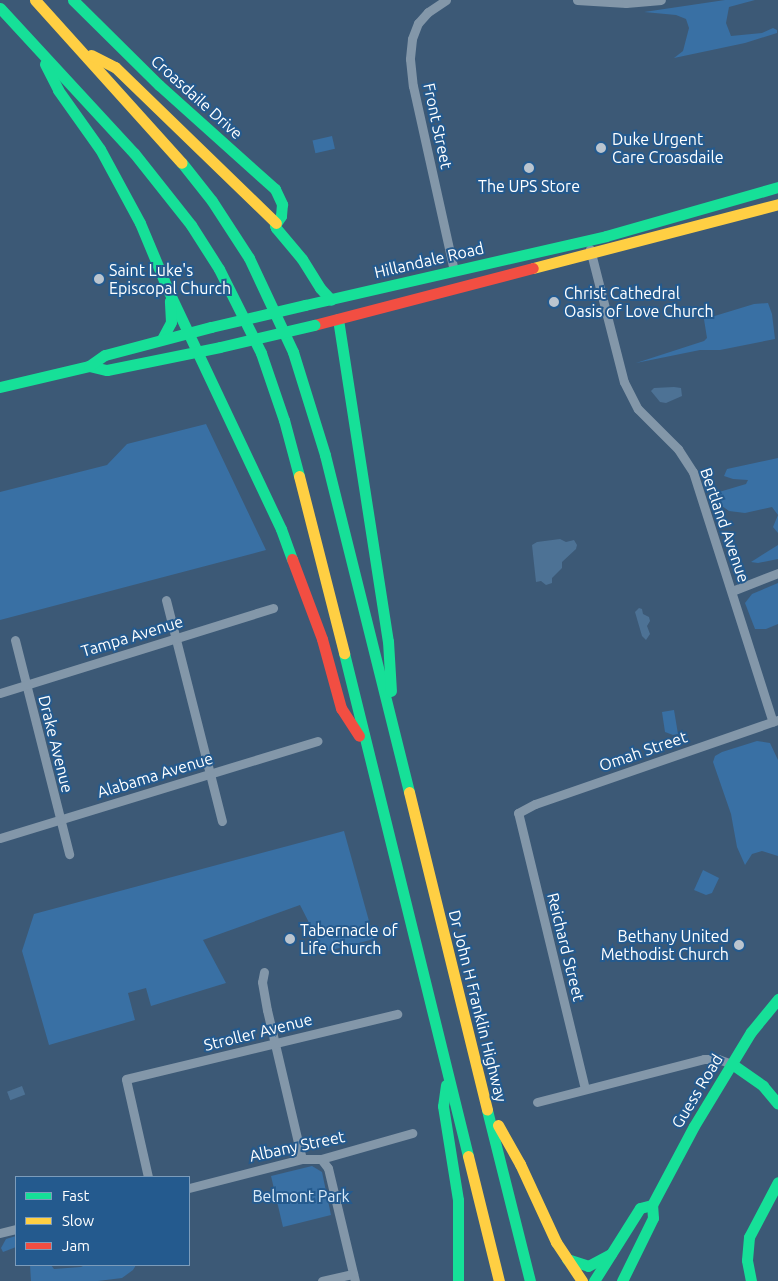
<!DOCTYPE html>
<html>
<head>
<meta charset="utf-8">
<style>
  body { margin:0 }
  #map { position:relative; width:778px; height:1281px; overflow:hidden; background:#3c5976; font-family:Ubuntu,sans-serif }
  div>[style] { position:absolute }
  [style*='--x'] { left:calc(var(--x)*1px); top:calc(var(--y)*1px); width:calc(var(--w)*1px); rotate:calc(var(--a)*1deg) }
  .green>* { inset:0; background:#3970a4; transform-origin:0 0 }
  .water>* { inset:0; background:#4d7295; transform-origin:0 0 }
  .street>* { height:9px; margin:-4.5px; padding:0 4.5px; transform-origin:4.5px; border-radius:4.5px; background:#8397a9 }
  .fast>* { height:11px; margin:-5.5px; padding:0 5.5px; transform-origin:5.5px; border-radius:5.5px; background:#16e098 }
  .slow>* { height:11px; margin:-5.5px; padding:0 5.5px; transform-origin:5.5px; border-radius:5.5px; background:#ffcf43 }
  .jam>* { height:11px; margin:-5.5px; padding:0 5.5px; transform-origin:5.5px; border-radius:5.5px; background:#f24e42 }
  .fast-bridge>* { height:11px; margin:-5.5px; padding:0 5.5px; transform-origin:5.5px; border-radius:5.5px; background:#16e098 }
  .dots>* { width:14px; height:14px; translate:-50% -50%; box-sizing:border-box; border:2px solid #245a8e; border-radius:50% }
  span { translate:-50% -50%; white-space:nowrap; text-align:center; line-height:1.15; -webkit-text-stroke:4px #245a8e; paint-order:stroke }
  .street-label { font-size:16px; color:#fff }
  .poi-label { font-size:16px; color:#fff }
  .left { translate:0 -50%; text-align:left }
  .right { translate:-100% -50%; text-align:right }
  .park-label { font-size:16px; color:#d9eaf8 }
  .legend { position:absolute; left:15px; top:1176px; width:175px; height:90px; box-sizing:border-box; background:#245a8e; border:1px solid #7c9cbb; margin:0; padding:6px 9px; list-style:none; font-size:15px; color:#fff }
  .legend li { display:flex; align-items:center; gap:10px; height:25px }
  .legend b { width:25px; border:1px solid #7c9cbb }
</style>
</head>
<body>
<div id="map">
  <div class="green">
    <div style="clip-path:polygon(725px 0,755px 0,729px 7px,726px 23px,731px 36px,762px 33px,773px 28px,777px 30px,777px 33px,745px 43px,674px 58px,683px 51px,689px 28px,686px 19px,676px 15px,644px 12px)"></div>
    <div style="left:332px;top:136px;width:13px;height:20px;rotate:77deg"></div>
    <div style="clip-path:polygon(768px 303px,772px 314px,775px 339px,720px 350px,700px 350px,636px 363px,704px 341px,707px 338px,702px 307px,708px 318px,754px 304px)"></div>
    <div style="clip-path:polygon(206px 424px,266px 550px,0 620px,0 492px,107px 465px,127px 444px)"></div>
    <div style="clip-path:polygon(778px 458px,778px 533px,773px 527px,778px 515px,772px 507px,745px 513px,729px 511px,722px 506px,719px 492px,746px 484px,748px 480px,733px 479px,724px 476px,727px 469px)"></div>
    <div style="clip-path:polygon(778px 545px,778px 559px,758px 563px,751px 562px)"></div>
    <div style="clip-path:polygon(778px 583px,778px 624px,766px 629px,755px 629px,745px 603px,752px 594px)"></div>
    <div style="clip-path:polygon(674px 710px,678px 734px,673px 735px,665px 732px,662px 712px)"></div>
    <div style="clip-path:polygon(757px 741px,770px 743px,778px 760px,778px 856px,762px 851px,752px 854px,745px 865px,737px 847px,731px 814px,713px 762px,715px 756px,722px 752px)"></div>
    <div style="clip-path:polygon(344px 831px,374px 939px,324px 952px,300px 905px,203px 940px,226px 983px,151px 1006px,146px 988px,128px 993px,135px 1020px,49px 1045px,22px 951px,34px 914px)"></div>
    <div style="clip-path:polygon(703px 870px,719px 878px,712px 893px,706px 895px,694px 890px)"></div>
    <div style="clip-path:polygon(312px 1166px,322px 1172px,331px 1215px,283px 1227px,271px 1176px)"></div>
    <div style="clip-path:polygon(16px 1236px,16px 1247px,3px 1252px,1px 1248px,6px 1239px)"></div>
    <div style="clip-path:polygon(30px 1265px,51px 1265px,54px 1269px,81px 1267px,85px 1265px,136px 1265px,133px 1270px,122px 1278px,98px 1281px,31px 1281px)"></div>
  </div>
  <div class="water">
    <div style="clip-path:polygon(674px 387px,681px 388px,682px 396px,666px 403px,660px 402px,651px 391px,654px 388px)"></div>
    <div style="clip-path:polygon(560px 539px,566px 542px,574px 540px,577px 545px,576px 549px,562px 562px,562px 568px,552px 578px,552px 583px,546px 585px,541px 581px,536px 582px,532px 545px,537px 542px)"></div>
    <div style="clip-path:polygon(639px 608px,642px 609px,643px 614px,649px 617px,650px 621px,647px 626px,650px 634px,646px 640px,642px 636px,635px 612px)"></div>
    <div style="left:22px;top:1086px;width:9px;height:16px;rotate:69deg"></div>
  </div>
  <div class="street">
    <div style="--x:446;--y:0;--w:22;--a:146"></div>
    <div style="--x:428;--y:12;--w:15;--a:132"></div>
    <div style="--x:418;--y:23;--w:17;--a:111"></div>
    <div style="--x:412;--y:39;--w:20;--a:96"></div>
    <div style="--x:410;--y:59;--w:27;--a:84"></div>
    <div style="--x:413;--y:86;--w:189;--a:77.5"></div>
    <div style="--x:577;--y:0;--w:49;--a:3.5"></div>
    <div style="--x:626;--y:3;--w:35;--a:-5"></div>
    <div style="--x:590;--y:249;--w:137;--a:75.7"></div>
    <div style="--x:624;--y:382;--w:30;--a:63"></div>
    <div style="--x:638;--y:409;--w:57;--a:45"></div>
    <div style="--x:678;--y:449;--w:27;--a:57"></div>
    <div style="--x:693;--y:472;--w:262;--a:72.3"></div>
    <div style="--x:732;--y:591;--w:49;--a:-21.4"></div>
    <div style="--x:166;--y:600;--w:228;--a:75.8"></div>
    <div style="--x:15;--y:640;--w:221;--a:75.8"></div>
    <div style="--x:0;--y:693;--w:286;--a:-17.3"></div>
    <div style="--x:0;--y:838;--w:332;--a:-17"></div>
    <div style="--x:264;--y:972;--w:10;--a:101"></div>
    <div style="--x:262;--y:982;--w:28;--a:80"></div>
    <div style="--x:267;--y:1010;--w:153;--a:76.8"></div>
    <div style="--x:585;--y:1089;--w:284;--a:-103.6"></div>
    <div style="--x:518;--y:813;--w:19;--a:-28"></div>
    <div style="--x:535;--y:804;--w:257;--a:-19.1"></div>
    <div style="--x:537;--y:1102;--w:172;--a:-14.4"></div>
    <div style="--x:704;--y:1059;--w:14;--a:0"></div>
    <div style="--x:718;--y:1059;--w:15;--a:20"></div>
    <div style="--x:321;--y:1159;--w:11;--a:52"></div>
    <div style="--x:328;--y:1168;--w:116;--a:76.6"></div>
    <div style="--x:148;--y:1177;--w:100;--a:-102.7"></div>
    <div style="--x:126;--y:1079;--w:279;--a:-13.5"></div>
    <div style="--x:189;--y:1188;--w:117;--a:-14.4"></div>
    <div style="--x:302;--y:1159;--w:19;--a:0"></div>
    <div style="--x:321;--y:1159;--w:95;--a:-15.9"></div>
    <div style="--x:0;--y:1233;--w:16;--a:-14"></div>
    <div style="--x:322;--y:1281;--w:32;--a:-13"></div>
  </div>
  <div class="fast">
    <div style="--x:73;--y:0;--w:121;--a:44.7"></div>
    <div style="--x:159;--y:85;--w:156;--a:41.9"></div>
    <div style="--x:275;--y:189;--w:17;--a:65"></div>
    <div style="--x:282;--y:204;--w:12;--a:95"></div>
    <div style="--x:281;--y:216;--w:11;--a:124"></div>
    <div style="--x:275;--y:225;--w:3;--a:72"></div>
    <div style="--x:276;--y:228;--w:40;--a:50"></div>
    <div style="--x:302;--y:259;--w:34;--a:58"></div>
    <div style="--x:320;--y:288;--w:16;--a:47"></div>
    <div style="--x:0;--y:8;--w:197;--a:47.3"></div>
    <div style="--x:134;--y:153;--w:92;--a:51.6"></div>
    <div style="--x:191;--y:225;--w:52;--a:57.5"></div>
    <div style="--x:219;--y:269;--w:94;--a:63.4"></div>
    <div style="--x:261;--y:353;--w:71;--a:71.1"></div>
    <div style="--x:284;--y:420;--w:58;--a:75"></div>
    <div style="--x:45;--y:64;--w:29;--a:63"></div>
    <div style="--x:58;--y:90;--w:72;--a:54.6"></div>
    <div style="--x:100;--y:149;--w:84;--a:61.6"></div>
    <div style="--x:140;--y:223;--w:73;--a:67.3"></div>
    <div style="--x:168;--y:290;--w:264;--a:64.7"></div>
    <div style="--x:281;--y:529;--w:32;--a:70"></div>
    <div style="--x:182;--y:163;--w:48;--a:51.7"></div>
    <div style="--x:212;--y:201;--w:68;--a:57"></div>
    <div style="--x:249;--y:258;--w:104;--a:64.9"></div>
    <div style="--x:293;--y:352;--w:108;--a:72.7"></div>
    <div style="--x:325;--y:455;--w:347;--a:76"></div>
    <div style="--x:305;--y:305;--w:309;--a:-12.9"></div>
    <div style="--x:606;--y:236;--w:179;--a:-15.9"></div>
    <div style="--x:338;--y:319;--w:326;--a:81.2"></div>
    <div style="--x:388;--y:641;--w:50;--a:86.6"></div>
    <div style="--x:162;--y:339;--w:19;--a:-62"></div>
    <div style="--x:171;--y:322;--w:21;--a:-93"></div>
    <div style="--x:89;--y:366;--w:18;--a:13"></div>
    <div style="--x:107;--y:370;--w:115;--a:-11.5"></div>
    <div style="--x:0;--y:387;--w:91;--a:-13.3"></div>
    <div style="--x:89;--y:366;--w:19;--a:-35"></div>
    <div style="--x:105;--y:355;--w:110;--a:-14.8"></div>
    <div style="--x:344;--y:653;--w:518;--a:76.15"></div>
    <div style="--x:732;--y:1064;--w:38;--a:35"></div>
    <div style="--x:763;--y:1086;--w:23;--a:50"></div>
    <div style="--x:446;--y:1085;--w:21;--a:98"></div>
    <div style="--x:443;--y:1106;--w:95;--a:80.9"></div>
    <div style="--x:458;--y:1200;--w:81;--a:90"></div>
    <div style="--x:487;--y:1110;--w:176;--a:75.9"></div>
    <div style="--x:567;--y:1259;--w:22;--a:18"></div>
    <div style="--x:588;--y:1266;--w:26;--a:-28"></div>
    <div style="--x:594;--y:1281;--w:86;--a:-57.8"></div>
    <div style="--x:640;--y:1208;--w:12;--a:-14"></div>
    <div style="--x:622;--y:1281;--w:70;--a:-63.8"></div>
    <div style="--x:653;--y:1218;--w:13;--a:-94"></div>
    <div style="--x:652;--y:1205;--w:89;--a:-62"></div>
    <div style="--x:694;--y:1126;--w:110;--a:-58.8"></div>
    <div style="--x:751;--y:1032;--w:43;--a:-50.7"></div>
    <div style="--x:751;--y:1281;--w:21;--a:-101"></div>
    <div style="--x:747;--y:1260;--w:23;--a:-85"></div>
    <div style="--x:749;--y:1237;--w:62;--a:-62.2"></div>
  </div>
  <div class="slow">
    <div style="--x:35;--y:0;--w:219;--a:48"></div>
    <div style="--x:91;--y:55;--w:27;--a:27"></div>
    <div style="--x:115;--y:67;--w:224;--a:44.1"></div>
    <div style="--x:533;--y:268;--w:253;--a:-14.6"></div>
    <div style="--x:299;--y:476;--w:183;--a:75.7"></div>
    <div style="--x:409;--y:792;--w:327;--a:76.2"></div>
    <div style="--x:498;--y:1125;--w:45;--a:60.6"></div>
    <div style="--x:520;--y:1164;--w:86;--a:65.2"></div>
    <div style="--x:556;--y:1242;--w:47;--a:56.3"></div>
    <div style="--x:468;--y:1156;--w:129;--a:76.1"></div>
  </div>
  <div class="jam">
    <div style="--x:314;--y:325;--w:226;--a:-14.6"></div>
    <div style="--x:292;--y:559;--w:85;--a:69.4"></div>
    <div style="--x:322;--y:639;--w:72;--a:74.6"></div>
    <div style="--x:341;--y:708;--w:33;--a:57"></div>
  </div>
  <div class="fast-bridge">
    <div style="--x:211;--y:327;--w:97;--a:-13.2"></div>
    <div style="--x:220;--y:347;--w:97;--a:-13.2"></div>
  </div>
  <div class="dots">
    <div style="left:601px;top:148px;background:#bbc5cf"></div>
    <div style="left:529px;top:168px;background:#bbc5cf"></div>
    <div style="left:99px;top:279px;background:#bbc5cf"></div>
    <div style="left:554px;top:302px;background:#bbc5cf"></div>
    <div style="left:290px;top:939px;background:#bbc5cf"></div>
    <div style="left:739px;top:945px;background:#bbc5cf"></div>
  </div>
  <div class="street-label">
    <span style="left:197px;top:97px;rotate:42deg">Croasdaile Drive</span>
    <span style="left:438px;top:126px;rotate:78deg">Front Street</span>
    <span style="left:429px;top:260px;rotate:-13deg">Hillandale Road</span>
    <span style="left:725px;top:525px;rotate:71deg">Bertland Avenue</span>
    <span style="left:132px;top:636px;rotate:-17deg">Tampa Avenue</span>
    <span style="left:56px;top:744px;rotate:76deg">Drake Avenue</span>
    <span style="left:643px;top:751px;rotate:-19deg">Omah Street</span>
    <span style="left:155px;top:775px;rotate:-17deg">Alabama Avenue</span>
    <span style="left:566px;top:947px;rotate:76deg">Reichard Street</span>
    <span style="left:478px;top:1006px;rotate:76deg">Dr John H Franklin Highway</span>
    <span style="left:258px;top:1032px;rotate:-14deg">Stroller Avenue</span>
    <span style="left:697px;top:1091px;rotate:-59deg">Guess Road</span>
    <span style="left:297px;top:1146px;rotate:-12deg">Albany Street</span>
  </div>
  <div class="poi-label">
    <span class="left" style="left:612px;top:148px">Duke Urgent<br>Care Croasdaile</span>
    <span style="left:529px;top:186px">The UPS Store</span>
    <span class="left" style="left:109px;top:279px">Saint Luke's<br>Episcopal Church</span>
    <span class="left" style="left:564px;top:302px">Christ Cathedral<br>Oasis of Love Church</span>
    <span class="left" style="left:300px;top:939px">Tabernacle of<br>Life Church</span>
    <span class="right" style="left:729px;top:945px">Bethany United<br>Methodist Church</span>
  </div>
  <div class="park-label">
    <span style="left:301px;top:1196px">Belmont Park</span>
  </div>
  <ul class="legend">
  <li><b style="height:6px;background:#16e098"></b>Fast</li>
  <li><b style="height:6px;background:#ffcf43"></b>Slow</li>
  <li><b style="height:6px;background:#f24e42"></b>Jam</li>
  </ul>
</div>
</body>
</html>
